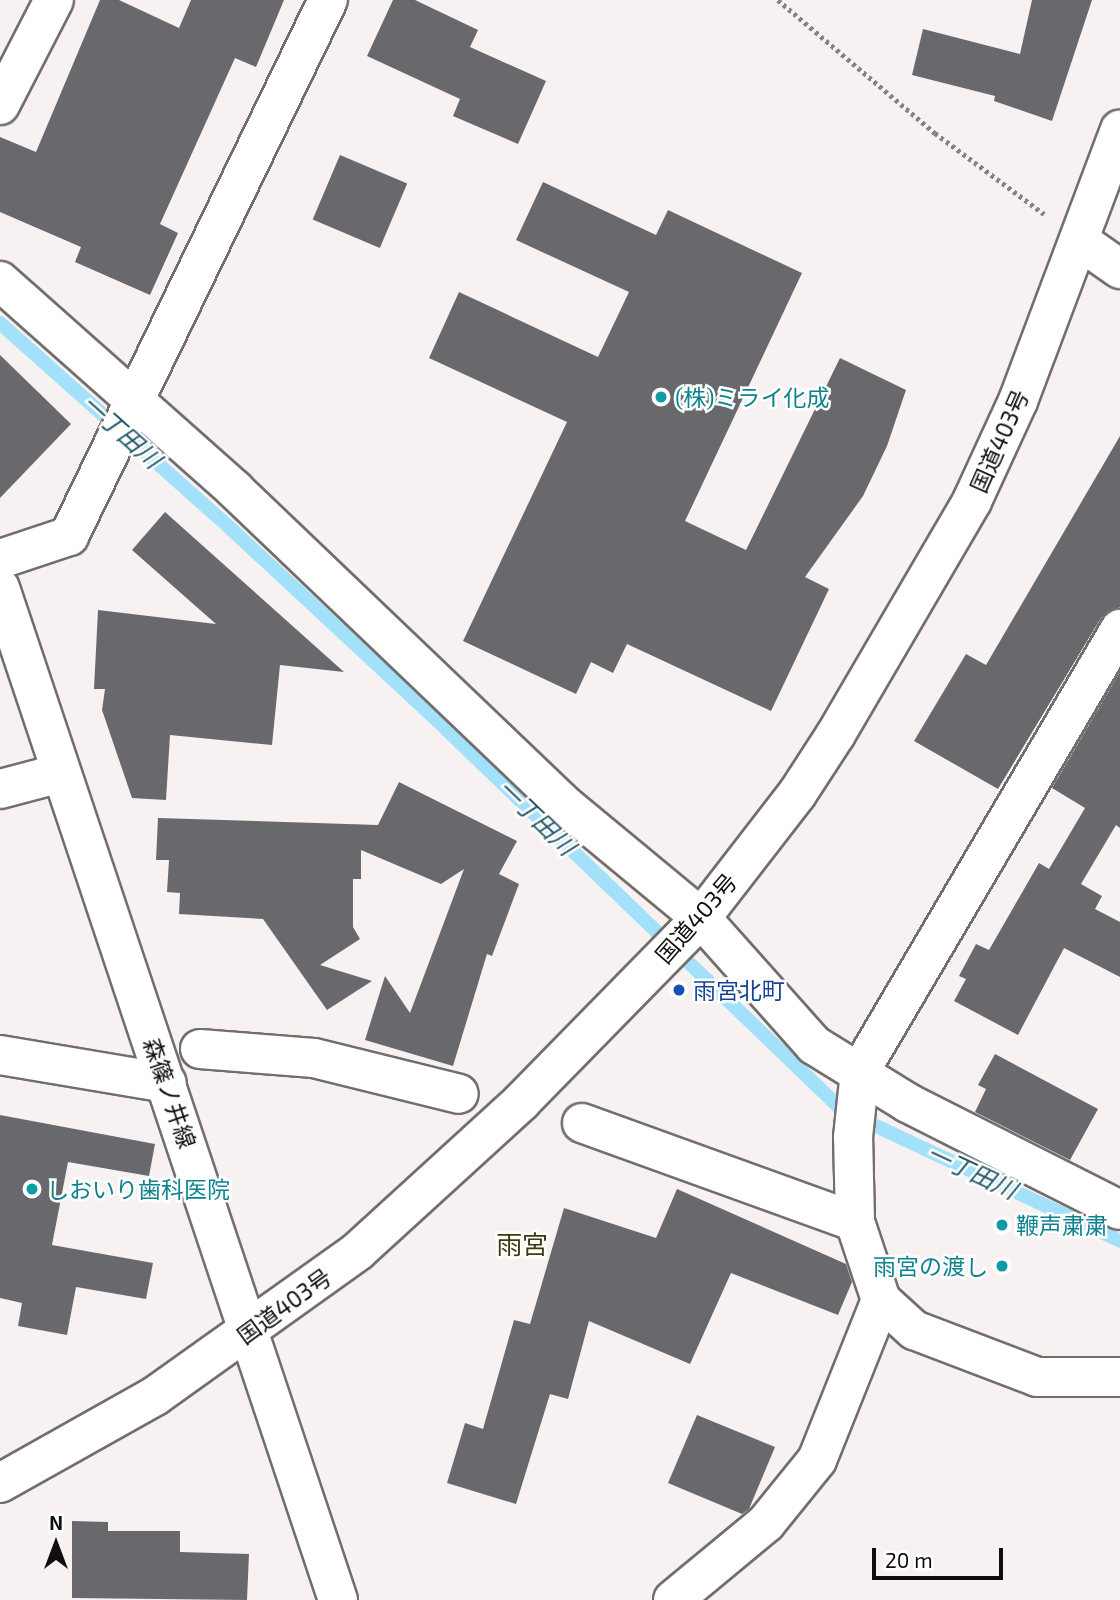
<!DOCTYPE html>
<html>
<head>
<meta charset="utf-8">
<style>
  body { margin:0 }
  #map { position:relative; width:1120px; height:1600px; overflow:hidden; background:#f7f2f1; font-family:"Exo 2","Noto Sans JP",sans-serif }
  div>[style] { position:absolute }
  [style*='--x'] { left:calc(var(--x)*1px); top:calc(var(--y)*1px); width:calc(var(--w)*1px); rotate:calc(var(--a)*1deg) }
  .stream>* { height:14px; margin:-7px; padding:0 7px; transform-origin:7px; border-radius:7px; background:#a2e1f9 }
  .building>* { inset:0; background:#69696d; transform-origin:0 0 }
  .path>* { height:4.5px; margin-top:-2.25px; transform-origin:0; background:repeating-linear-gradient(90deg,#868382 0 3.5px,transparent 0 7px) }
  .roads { filter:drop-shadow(2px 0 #726e6c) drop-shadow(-2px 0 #726e6c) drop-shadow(0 2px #726e6c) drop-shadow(0 -2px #726e6c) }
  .street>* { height:38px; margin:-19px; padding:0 19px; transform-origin:19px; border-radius:19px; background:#fff }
  .secondary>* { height:38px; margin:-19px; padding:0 19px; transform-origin:19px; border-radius:19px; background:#fff }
  .highway>* { height:38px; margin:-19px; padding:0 19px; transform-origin:19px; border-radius:19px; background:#fff }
  .dots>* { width:19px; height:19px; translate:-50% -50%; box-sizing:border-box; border:4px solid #fff; border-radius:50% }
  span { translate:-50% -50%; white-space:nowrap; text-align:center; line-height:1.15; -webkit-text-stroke:5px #fff; paint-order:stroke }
  .culture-label { font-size:23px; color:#0d838f }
  .left { translate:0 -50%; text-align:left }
  .right { translate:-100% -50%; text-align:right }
  .street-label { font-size:23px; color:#0f0d0d }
  .transit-label { font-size:23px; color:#164399 }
  .water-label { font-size:24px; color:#256; font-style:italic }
  .quarter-label { font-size:26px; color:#42380e }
  .north { position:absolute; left:21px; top:1509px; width:70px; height:70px; -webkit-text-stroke:5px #fff; paint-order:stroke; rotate:0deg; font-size:19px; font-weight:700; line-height:28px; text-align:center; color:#0f0d0d }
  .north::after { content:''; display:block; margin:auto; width:24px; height:32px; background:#0f0d0d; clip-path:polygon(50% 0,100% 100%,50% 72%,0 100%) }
  .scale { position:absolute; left:872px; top:1548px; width:131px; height:32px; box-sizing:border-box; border:4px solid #0f0d0d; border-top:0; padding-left:9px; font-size:21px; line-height:24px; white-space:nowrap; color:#0f0d0d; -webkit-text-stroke:5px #fff; paint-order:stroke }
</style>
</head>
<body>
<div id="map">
  <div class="stream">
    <div style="--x:0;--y:323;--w:308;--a:41.7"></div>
    <div style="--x:230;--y:528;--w:296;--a:42.9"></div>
    <div style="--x:447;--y:730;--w:548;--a:43.89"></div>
    <div style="--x:842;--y:1110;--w:307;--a:25.2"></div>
  </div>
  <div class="building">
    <div style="clip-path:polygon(100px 0,119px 0,179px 28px,191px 0,284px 0,256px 67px,235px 58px,160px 224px,178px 233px,150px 295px,75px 262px,81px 247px,0 212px,0 137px,36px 152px)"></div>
    <div style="clip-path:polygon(393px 0,415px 0,478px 30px,470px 47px,546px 81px,518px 144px,453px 116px,460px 99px,367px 56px)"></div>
    <div style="clip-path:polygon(1032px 0,1092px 0,1052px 121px,994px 101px,995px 96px,912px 75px,923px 29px,1020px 54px)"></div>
    <div style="left:340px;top:155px;width:73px;height:70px;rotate:23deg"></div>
    <div style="clip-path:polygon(543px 182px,656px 235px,668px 210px,802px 273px,685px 521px,746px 550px,840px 358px,906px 390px,887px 446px,863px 496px,805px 577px,829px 589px,771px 711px,627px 644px,613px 673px,591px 662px,576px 694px,463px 641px,567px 422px,429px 358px,459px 292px,598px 357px,629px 292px,516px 240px)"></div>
    <div style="clip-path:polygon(0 355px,71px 424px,0 498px)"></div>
    <div style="clip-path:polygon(1120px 436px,1120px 607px,1101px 618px,998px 789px,914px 741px,966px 654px,986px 665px)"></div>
    <div style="clip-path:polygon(165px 512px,344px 672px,280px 665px,272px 745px,170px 735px,166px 800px,132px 798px,102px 710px,105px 689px,94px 689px,98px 610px,216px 624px,132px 550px)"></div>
    <div style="clip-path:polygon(1120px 672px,1120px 828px,1116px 825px,1081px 884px,1102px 896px,1095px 909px,1120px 922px,1120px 977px,1064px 948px,1018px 1035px,954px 1001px,966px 979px,959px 976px,976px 944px,989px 950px,1039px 863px,1049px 869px,1085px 808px,1052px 788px)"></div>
    <div style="clip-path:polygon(399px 782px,517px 841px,499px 874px,519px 884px,492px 956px,487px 954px,453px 1066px,365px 1040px,385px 976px,410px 1013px,464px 869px,441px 884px,361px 850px,361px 879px,353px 879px,353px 927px,360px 939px,320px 965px,372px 981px,327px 1010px,263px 919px,179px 914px,180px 893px,167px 892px,169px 860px,156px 860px,158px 818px,378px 825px)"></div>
    <div style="clip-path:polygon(995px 1054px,1098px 1109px,1070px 1160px,975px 1112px,986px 1089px,978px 1085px)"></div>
    <div style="clip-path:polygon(0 1115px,155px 1144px,149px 1176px,68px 1162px,52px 1245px,153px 1263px,146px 1299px,76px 1287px,67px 1335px,18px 1326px,22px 1303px,0 1298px)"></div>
    <div style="clip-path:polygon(677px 1189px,846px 1264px,852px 1282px,838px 1315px,731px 1273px,690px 1364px,589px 1321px,568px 1399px,550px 1394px,516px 1504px,447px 1483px,465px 1423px,483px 1429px,514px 1320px,530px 1324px,564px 1208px,656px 1238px)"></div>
    <div style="clip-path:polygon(697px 1415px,775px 1447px,749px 1509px,742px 1514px,668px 1483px)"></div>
    <div style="clip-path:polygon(72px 1521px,108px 1522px,108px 1531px,180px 1531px,180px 1552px,249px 1554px,247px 1600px,72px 1598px)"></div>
  </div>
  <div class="path">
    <div style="--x:778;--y:0;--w:206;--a:40.3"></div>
    <div style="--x:935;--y:133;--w:136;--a:36.6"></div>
  </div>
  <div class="roads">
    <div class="street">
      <div style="--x:0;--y:105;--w:118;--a:-62.8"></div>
      <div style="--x:1080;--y:241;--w:49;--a:35"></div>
      <div style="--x:0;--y:281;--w:314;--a:41.6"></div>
      <div style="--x:235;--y:490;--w:451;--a:43.7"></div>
      <div style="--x:561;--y:802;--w:182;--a:39.6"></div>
      <div style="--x:701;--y:918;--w:170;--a:48.3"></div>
      <div style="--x:814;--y:1045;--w:110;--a:31.7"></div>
      <div style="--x:908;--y:1103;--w:237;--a:26.8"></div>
      <div style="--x:0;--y:559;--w:73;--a:-18.4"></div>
      <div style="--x:69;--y:536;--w:595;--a:-64.21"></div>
      <div style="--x:0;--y:789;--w:63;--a:-14.7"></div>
      <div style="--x:200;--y:1049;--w:114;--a:4.5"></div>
      <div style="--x:314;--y:1058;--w:149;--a:13.9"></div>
      <div style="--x:0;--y:1055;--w:169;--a:9.5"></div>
      <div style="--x:582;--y:1123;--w:290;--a:19.9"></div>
      <div style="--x:881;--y:1300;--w:45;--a:42.3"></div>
      <div style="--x:914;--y:1330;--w:132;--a:20.9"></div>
      <div style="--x:1037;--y:1377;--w:83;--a:0"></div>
      <div style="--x:673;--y:1600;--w:121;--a:-39.6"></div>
      <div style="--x:766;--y:1523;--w:81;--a:-51"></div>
      <div style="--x:817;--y:1460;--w:172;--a:-68.2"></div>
      <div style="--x:881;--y:1300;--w:82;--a:-108.4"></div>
      <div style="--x:855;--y:1222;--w:85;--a:-91.3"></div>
      <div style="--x:853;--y:1137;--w:66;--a:-83.9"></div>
      <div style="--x:860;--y:1071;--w:513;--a:-59.53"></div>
    </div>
    <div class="secondary">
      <div style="--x:0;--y:588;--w:1067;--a:71.53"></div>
    </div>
    <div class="highway">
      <div style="--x:0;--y:1483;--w:178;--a:-29.3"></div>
      <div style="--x:155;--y:1396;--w:249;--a:-35.5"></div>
      <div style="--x:358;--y:1251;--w:222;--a:-42.4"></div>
      <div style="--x:522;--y:1101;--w:256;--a:-45.6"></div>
      <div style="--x:701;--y:918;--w:157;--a:-52.3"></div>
      <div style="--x:797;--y:794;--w:72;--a:-57"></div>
      <div style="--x:836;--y:734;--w:270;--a:-59.7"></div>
      <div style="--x:972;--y:501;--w:110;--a:-65.3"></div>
      <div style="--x:1018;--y:401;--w:290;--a:-69.4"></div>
    </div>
  </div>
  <div class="dots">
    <div style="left:661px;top:397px;background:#0f9aa8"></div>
    <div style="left:679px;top:990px;background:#1a4fb4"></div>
    <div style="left:32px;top:1189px;background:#0f9aa8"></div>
    <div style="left:1002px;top:1225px;background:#0f9aa8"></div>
    <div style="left:1002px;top:1266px;background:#0f9aa8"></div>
  </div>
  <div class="culture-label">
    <span class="left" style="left:675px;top:397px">(株)ミライ化成</span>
    <span class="left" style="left:46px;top:1189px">しおいり歯科医院</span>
    <span class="left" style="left:1016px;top:1225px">鞭声粛粛</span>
    <span class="right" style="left:988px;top:1266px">雨宮の渡し</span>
  </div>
  <div class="street-label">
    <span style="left:999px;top:441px;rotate:-66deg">国道403号</span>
    <span style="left:696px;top:918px;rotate:-49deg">国道403号</span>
    <span style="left:170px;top:1093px;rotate:71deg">森篠ノ井線</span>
    <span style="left:284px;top:1306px;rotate:-36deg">国道403号</span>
  </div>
  <div class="transit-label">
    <span class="left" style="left:693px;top:990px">雨宮北町</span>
  </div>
  <div class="water-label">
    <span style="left:122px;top:431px;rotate:42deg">一丁田川</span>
    <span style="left:537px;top:817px;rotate:44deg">一丁田川</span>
    <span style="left:972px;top:1171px;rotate:25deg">一丁田川</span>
  </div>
  <div class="quarter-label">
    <span style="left:522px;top:1244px">雨宮</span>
  </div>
  <div class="north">N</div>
  <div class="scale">20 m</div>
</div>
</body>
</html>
